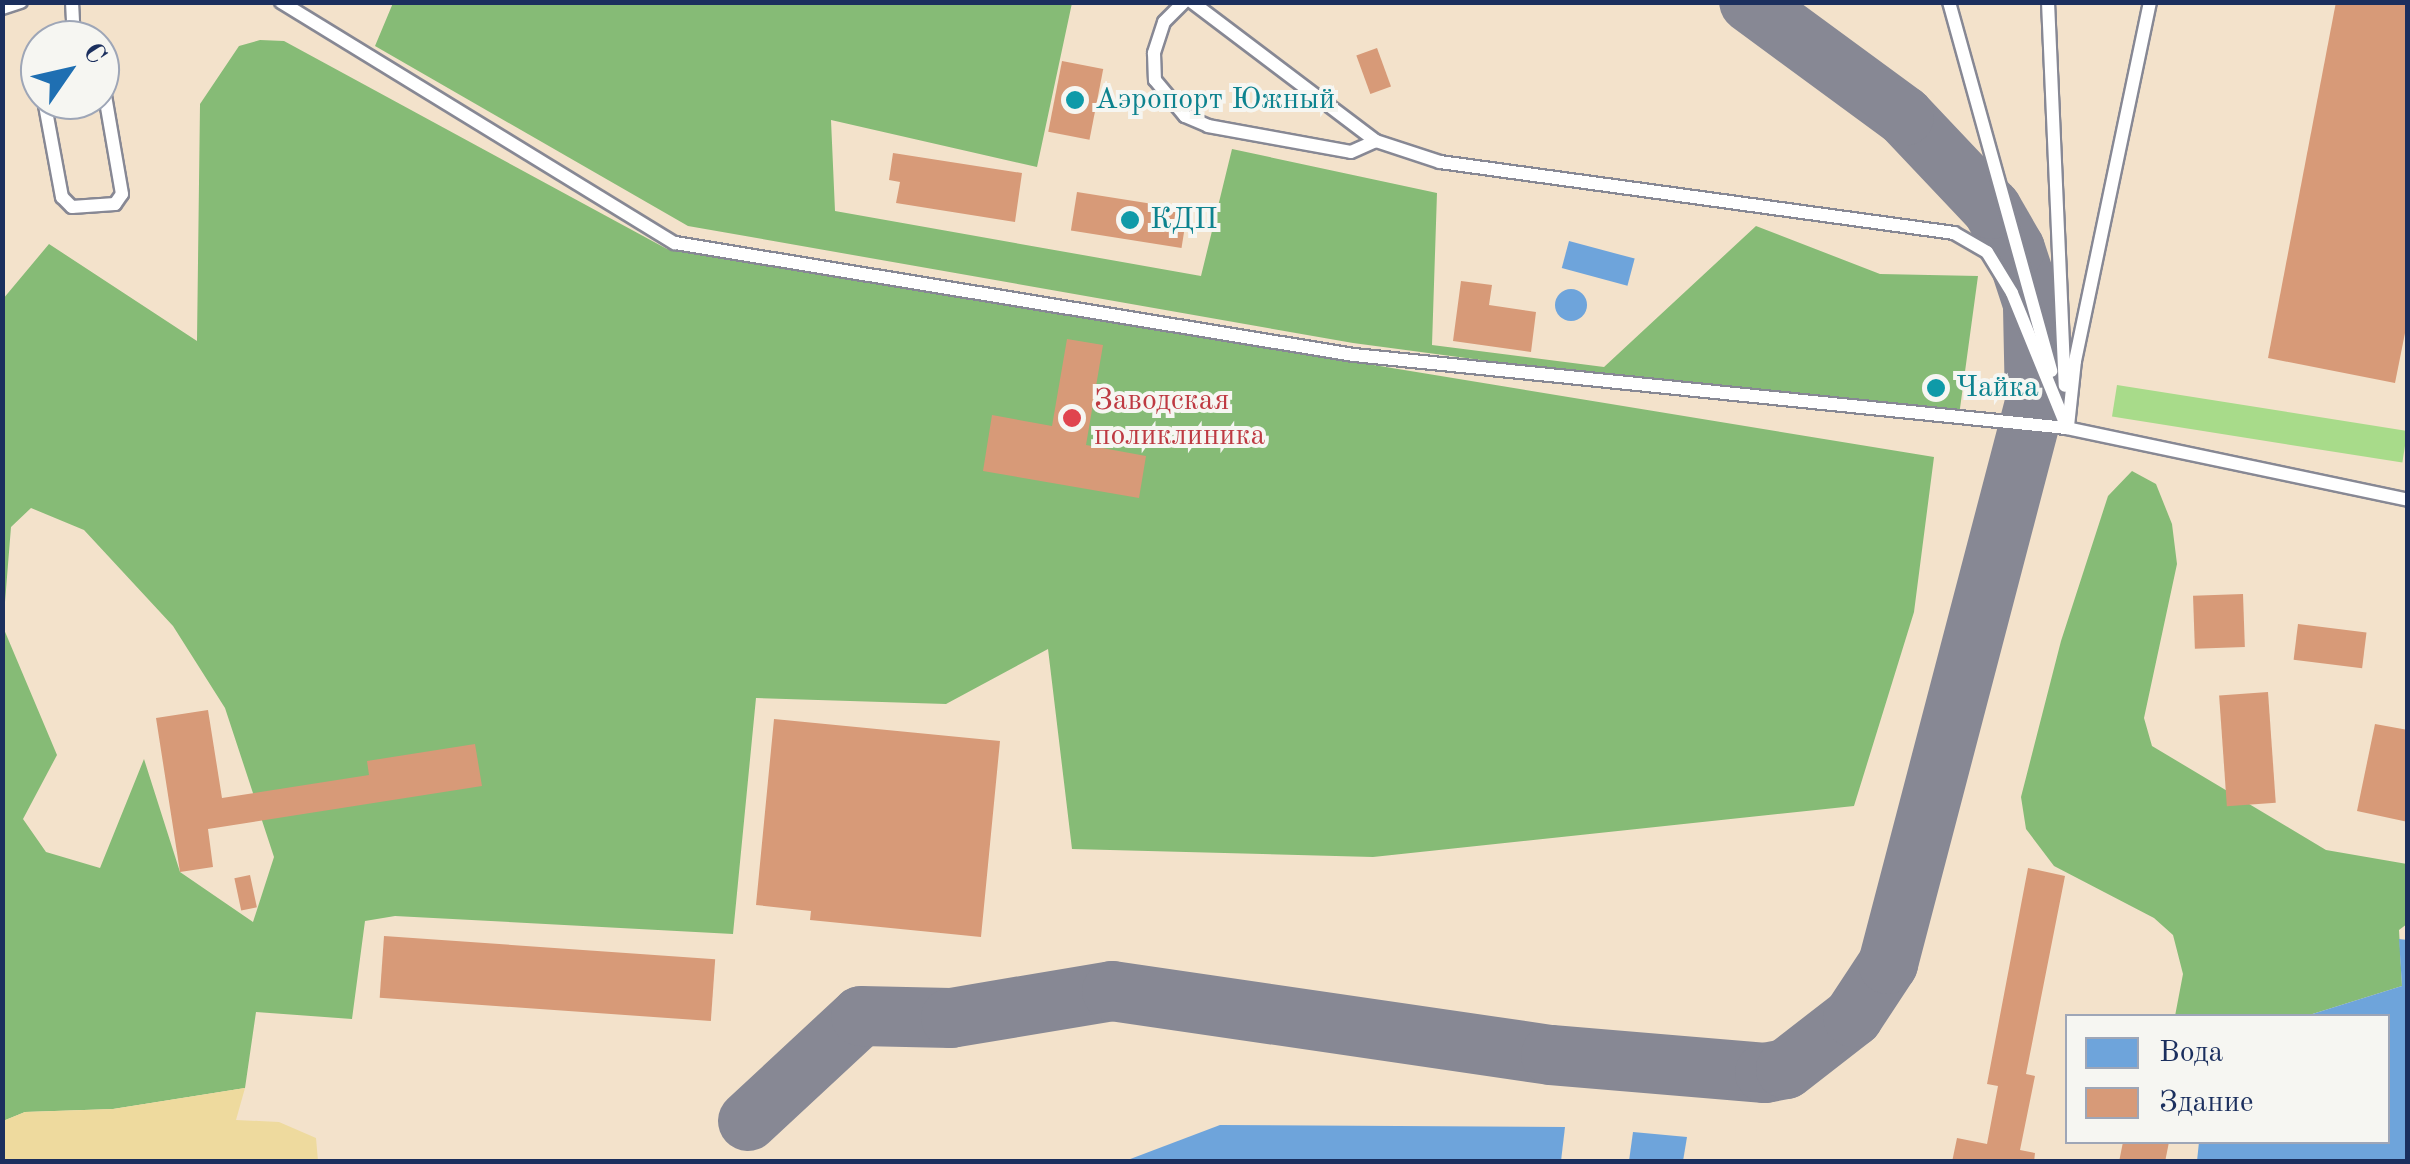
<!DOCTYPE html>
<html>
<head>
<meta charset="utf-8">
<style>
  body { margin:0 }
  #map { position:relative; width:2410px; height:1164px; overflow:hidden; background:#f3e2cb; font-family:"Old Standard TT",serif }
  div>[style] { position:absolute }
  [style*='--x'] { left:calc(var(--x)*1px); top:calc(var(--y)*1px); width:calc(var(--w)*1px); rotate:calc(var(--a)*1deg) }
  .green>* { inset:0; background:#a8db8a; transform-origin:0 0 }
  .forest>* { inset:0; background:#86bb76 }
  .sand>* { inset:0; background:#eeda9e }
  .water>* { inset:0; background:#6ea4db; transform-origin:0 0 }
  .round { border-radius:50% }
  .taxiway>* { height:60px; margin:-30px; padding:0 30px; transform-origin:30px; border-radius:30px; background:#878894 }
  .building>* { inset:0; background:#d79a78; transform-origin:0 0 }
  .roads { filter:drop-shadow(2px 0 #878894) drop-shadow(-2px 0 #878894) drop-shadow(0 2px #878894) drop-shadow(0 -2px #878894) }
  .lane>* { height:12px; margin:-6px; padding:0 6px; transform-origin:6px; border-radius:6px; background:#fff }
  .dots>* { width:28px; height:28px; translate:-50% -50%; box-sizing:border-box; border:5px solid #f6f6f2; border-radius:50% }
  span { translate:-50% -50%; white-space:nowrap; text-align:center; line-height:1.15; -webkit-text-stroke:8px #f6f6f2; paint-order:stroke }
  .culture-label { font-size:30px; color:#0d838f }
  .left { translate:0 -50%; text-align:left }
  .health-label { font-size:30px; color:#be3a42 }
  .frame { position:absolute; inset:0; border:5px solid #1b2f5e; pointer-events:none }
  .legend { position:absolute; left:2065px; top:1014px; width:325px; height:130px; box-sizing:border-box; background:#f6f6f2; border:2px solid #9ea6b7; margin:0; padding:12px 18px; list-style:none; font-size:30px; color:#1b2f5e }
  .legend li { display:flex; align-items:center; gap:20px; height:50px }
  .legend b { width:50px; border:2px solid #9ea6b7 }
  .north { position:absolute; left:20px; top:20px; width:100px; height:100px; box-sizing:border-box; background:#f6f6f2; border:2px solid #9ea6b7; border-radius:50%; rotate:56deg; font-size:28px; font-weight:700; line-height:40px; text-align:center; color:#1b2f5e }
  .north::after { content:''; display:block; margin:auto; width:35px; height:45px; background:#1f6fb2; clip-path:polygon(50% 0,100% 100%,50% 72%,0 100%) }
</style>
</head>
<body>
<div id="map">
  <div class="green">
    <div style="left:2117px;top:385px;width:294px;height:32px;rotate:9deg"></div>
  </div>
  <div class="forest">
    <div style="clip-path:polygon(393px 3px,1072px 3px,1037px 167px,831px 120px,835px 211px,1201px 276px,1232px 149px,1437px 193px,1432px 345px,1604px 367px,1756px 226px,1880px 274px,1978px 276px,1958px 423px,1353px 343px,688px 226px,375px 46px)"></div>
    <div style="clip-path:polygon(evenodd,260px 40px,284px 41px,667px 249px,1934px 457px,1914px 612px,1854px 806px,1373px 857px,1072px 849px,1048px 649px,946px 704px,756px 698px,733px 934px,395px 916px,365px 921px,352px 1019px,256px 1012px,245px 1088px,113px 1109px,25px 1112px,3px 1121px,3px 299px,49px 244px,197px 341px,200px 104px,239px 46px,260px 40px,31px 508px,84px 530px,173px 626px,225px 708px,274px 857px,253px 922px,180px 872px,144px 759px,100px 868px,46px 852px,23px 819px,57px 755px,3px 627px,11px 527px,31px 508px)"></div>
    <div style="clip-path:polygon(2132px 471px,2156px 484px,2172px 524px,2177px 564px,2144px 718px,2152px 746px,2326px 850px,2407px 864px,2407px 924px,2399px 930px,2402px 986px,2306px 1016px,2175px 1016px,2183px 974px,2173px 935px,2154px 918px,2054px 866px,2026px 829px,2021px 797px,2061px 641px,2108px 496px)"></div>
  </div>
  <div class="sand">
    <div style="clip-path:polygon(245px 1088px,236px 1120px,279px 1122px,316px 1138px,318px 1161px,3px 1161px,3px 1121px,25px 1112px,113px 1109px)"></div>
  </div>
  <div class="water">
    <div style="left:1569px;top:241px;width:68px;height:28px;rotate:15deg"></div>
    <div class="round" style="left:1555px;top:289px;width:32px;height:32px"></div>
    <div style="clip-path:polygon(2399px 939px,2408px 940px,2407px 1161px,2197px 1161px,2199px 1142px,2388px 1142px,2388px 1016px,2306px 1016px,2402px 986px)"></div>
    <div style="clip-path:polygon(1220px 1125px,1565px 1127px,1561px 1161px,1125px 1161px)"></div>
    <div style="clip-path:polygon(1633px 1132px,1687px 1137px,1683px 1161px,1629px 1161px)"></div>
  </div>
  <div class="taxiway">
    <div style="--x:748;--y:1121;--w:154;--a:-42.9"></div>
    <div style="--x:861;--y:1016;--w:90;--a:1.3"></div>
    <div style="--x:951;--y:1018;--w:163;--a:-9.5"></div>
    <div style="--x:1112;--y:991;--w:444;--a:8.3"></div>
    <div style="--x:1551;--y:1055;--w:215;--a:4.8"></div>
    <div style="--x:1765;--y:1073;--w:21;--a:-11"></div>
    <div style="--x:1786;--y:1069;--w:85;--a:-37.8"></div>
    <div style="--x:1853;--y:1017;--w:64;--a:-56.6"></div>
    <div style="--x:1888;--y:964;--w:580;--a:-75.32"></div>
    <div style="--x:2035;--y:403;--w:99;--a:-91.2"></div>
    <div style="--x:2033;--y:304;--w:58;--a:-108.1"></div>
    <div style="--x:2015;--y:249;--w:46;--a:-119.9"></div>
    <div style="--x:1992;--y:209;--w:128;--a:-133.4"></div>
    <div style="--x:1904;--y:116;--w:192;--a:-143.7"></div>
  </div>
  <div class="building">
    <div style="clip-path:polygon(2336px 2px,2408px 2px,2408px 318px,2395px 383px,2268px 358px)"></div>
    <div style="left:1377px;top:48px;width:41px;height:22px;rotate:70deg"></div>
    <div style="left:1062px;top:61px;width:42px;height:72px;rotate:11deg"></div>
    <div style="clip-path:polygon(893px 153px,1022px 173px,1015px 222px,896px 203px,900px 182px,889px 180px)"></div>
    <div style="left:1077px;top:192px;width:112px;height:39px;rotate:9deg"></div>
    <div style="clip-path:polygon(1461px 281px,1492px 285px,1489px 305px,1536px 312px,1531px 352px,1453px 341px)"></div>
    <div style="clip-path:polygon(1067px 339px,1103px 345px,1086px 445px,1146px 456px,1139px 498px,983px 471px,992px 415px,1052px 426px)"></div>
    <div style="left:2243px;top:594px;width:53px;height:50px;rotate:88deg"></div>
    <div style="left:2298px;top:624px;width:69px;height:36px;rotate:7deg"></div>
    <div style="left:2268px;top:692px;width:111px;height:49px;rotate:86deg"></div>
    <div style="clip-path:polygon(208px 710px,222px 798px,369px 775px,367px 761px,475px 744px,482px 786px,208px 829px,213px 867px,180px 872px,156px 718px)"></div>
    <div style="clip-path:polygon(774px 719px,1000px 741px,981px 937px,810px 920px,811px 911px,756px 905px)"></div>
    <div style="clip-path:polygon(2375px 724px,2408px 730px,2408px 822px,2357px 811px)"></div>
    <div style="clip-path:polygon(2028px 868px,2065px 876px,2026px 1074px,2035px 1076px,2020px 1150px,2035px 1153px,2034px 1162px,1952px 1162px,1957px 1138px,1987px 1144px,1998px 1086px,1987px 1084px)"></div>
    <div style="left:250px;top:875px;width:33px;height:16px;rotate:78deg"></div>
    <div style="left:384px;top:936px;width:332px;height:62px;rotate:4deg"></div>
    <div style="clip-path:polygon(2123px 1142px,2169px 1142px,2165px 1162px,2119px 1162px)"></div>
  </div>
  <div class="roads">
    <div class="lane">
      <div style="--x:72;--y:2;--w:38;--a:87"></div>
      <div style="--x:281;--y:2;--w:462;--a:31.5"></div>
      <div style="--x:675;--y:243;--w:688;--a:9.37"></div>
      <div style="--x:1354;--y:355;--w:717;--a:5.85"></div>
      <div style="--x:2067;--y:428;--w:349;--a:11.9"></div>
      <div style="--x:1184;--y:2;--w:28;--a:135"></div>
      <div style="--x:1164;--y:22;--w:33;--a:108"></div>
      <div style="--x:1154;--y:53;--w:27;--a:88"></div>
      <div style="--x:1155;--y:80;--w:47;--a:50.2"></div>
      <div style="--x:1185;--y:116;--w:25;--a:23"></div>
      <div style="--x:1208;--y:126;--w:145;--a:10.3"></div>
      <div style="--x:1351;--y:152;--w:27;--a:-24"></div>
      <div style="--x:1192;--y:2;--w:231;--a:37.1"></div>
      <div style="--x:1376;--y:141;--w:67;--a:18.2"></div>
      <div style="--x:1440;--y:162;--w:519;--a:7.86"></div>
      <div style="--x:1954;--y:233;--w:38;--a:30"></div>
      <div style="--x:1987;--y:252;--w:48;--a:58.6"></div>
      <div style="--x:2012;--y:293;--w:146;--a:67.8"></div>
      <div style="--x:1949;--y:2;--w:383;--a:74.5"></div>
      <div style="--x:2048;--y:2;--w:384;--a:87.5"></div>
      <div style="--x:2;--y:8;--w:20;--a:-18"></div>
      <div style="--x:44;--y:100;--w:99;--a:79.5"></div>
      <div style="--x:62;--y:197;--w:14;--a:45"></div>
      <div style="--x:72;--y:207;--w:43;--a:-4"></div>
      <div style="--x:115;--y:204;--w:12;--a:-55"></div>
      <div style="--x:122;--y:194;--w:129;--a:-99.8"></div>
      <div style="--x:2068;--y:426;--w:65;--a:-83.9"></div>
      <div style="--x:2075;--y:361;--w:367;--a:-78.2"></div>
    </div>
  </div>
  <div class="dots">
    <div style="left:1075px;top:100px;background:#0f9aa8"></div>
    <div style="left:1130px;top:220px;background:#0f9aa8"></div>
    <div style="left:1936px;top:388px;background:#0f9aa8"></div>
    <div style="left:1072px;top:418px;background:#e0444e"></div>
  </div>
  <div class="culture-label">
    <span class="left" style="left:1095px;top:100px">Аэропорт Южный</span>
    <span class="left" style="left:1150px;top:220px">КДП</span>
    <span class="left" style="left:1956px;top:388px">Чайка</span>
  </div>
  <div class="health-label">
    <span class="left" style="left:1094px;top:418px">Заводская<br>поликлиника</span>
  </div>
  <div class="frame"></div>
  <ul class="legend">
  <li><b style="height:28px;background:#6ea4db"></b>Вода</li>
  <li><b style="height:28px;background:#d79a78"></b>Здание</li>
  </ul>
  <div class="north">С</div>
</div>
</body>
</html>
